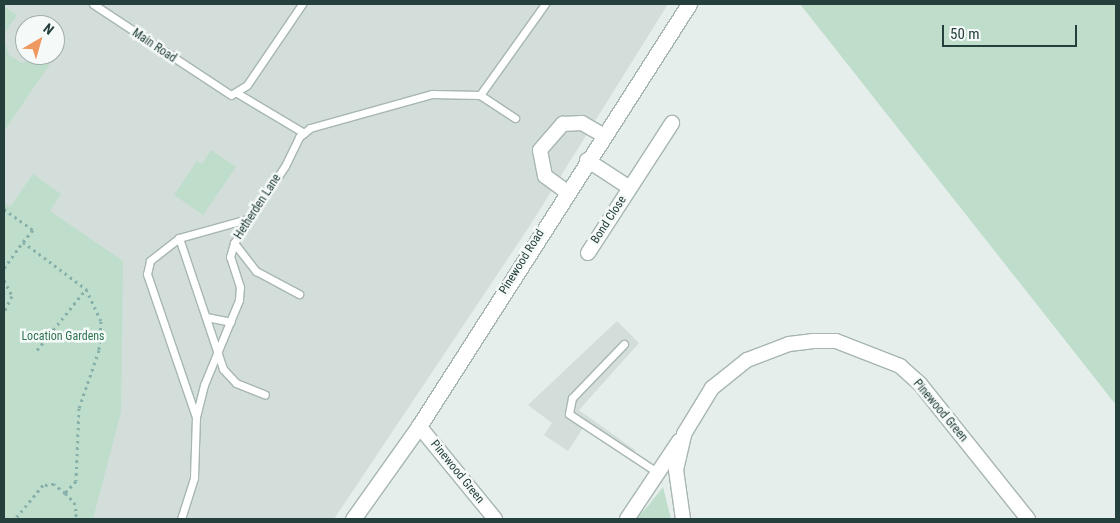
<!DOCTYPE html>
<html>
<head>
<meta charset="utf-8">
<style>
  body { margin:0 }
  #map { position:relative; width:1120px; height:523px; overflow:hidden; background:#e5eeeb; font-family:"Roboto Condensed",sans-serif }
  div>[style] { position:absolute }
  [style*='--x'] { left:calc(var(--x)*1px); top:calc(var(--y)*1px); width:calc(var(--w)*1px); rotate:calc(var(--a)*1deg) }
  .built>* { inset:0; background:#d3ddda }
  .green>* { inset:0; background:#bedecb }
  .path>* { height:3px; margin-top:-1.5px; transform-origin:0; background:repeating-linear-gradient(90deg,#86b0a9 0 2.5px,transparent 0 6.5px) }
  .roads { filter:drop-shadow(1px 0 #a7b6b3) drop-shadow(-1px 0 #a7b6b3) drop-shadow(0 1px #a7b6b3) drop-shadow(0 -1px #a7b6b3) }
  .service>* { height:7px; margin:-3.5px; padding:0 3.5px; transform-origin:3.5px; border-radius:3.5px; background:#fff }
  .minor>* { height:14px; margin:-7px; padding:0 7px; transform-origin:7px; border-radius:7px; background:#fff }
  .tertiary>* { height:15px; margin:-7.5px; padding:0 7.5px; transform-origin:7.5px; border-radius:7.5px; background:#fff }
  span { translate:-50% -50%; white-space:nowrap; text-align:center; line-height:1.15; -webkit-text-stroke:5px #f5faf8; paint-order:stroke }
  .street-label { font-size:12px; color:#243f3c }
  .park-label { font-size:12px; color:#2f7554 }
  .frame { position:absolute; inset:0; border:5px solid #243f3c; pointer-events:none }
  .north { position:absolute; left:15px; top:15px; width:50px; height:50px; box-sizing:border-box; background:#f5faf8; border:1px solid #a1afad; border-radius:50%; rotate:38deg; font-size:14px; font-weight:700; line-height:20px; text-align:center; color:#243f3c }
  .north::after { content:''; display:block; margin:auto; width:18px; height:22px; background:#ee9862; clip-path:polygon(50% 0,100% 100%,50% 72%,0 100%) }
  .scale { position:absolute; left:942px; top:25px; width:135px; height:22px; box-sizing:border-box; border:2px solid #243f3c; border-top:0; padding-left:6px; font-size:15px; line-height:18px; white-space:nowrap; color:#243f3c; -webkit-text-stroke:4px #f5faf8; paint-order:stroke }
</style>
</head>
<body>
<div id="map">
  <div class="built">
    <div style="clip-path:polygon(evenodd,4px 4px,668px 4px,529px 227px,334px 519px,4px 519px,4px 4px,25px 25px,55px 25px,55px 55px,25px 55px,25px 25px)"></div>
    <div style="clip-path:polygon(617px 321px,639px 343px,579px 410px,635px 450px,630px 460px,583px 428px,568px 451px,544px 435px,552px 423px,528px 405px)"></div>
  </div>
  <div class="green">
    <div style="clip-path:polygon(800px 4px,1116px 4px,1116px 405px)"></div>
    <div style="clip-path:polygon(4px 7px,17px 15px,4px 34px)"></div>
    <div style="clip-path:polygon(4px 40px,9px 55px,22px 63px,55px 55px,55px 45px,60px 49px,4px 131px)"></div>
    <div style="clip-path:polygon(211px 150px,236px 167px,203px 215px,174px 195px,197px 161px,202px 164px)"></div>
    <div style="clip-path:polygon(33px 174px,61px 194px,50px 211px,123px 261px,121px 412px,93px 519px,4px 519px,4px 203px,10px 207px)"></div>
    <div style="clip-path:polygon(663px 487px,671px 519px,636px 519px,648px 506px)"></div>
  </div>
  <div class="path">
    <div style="--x:4;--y:209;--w:36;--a:36"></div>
    <div style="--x:33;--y:230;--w:16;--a:130"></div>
    <div style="--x:23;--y:242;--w:79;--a:36.7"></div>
    <div style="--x:86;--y:289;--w:35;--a:65"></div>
    <div style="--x:101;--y:321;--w:29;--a:94"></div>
    <div style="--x:99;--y:350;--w:61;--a:109"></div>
    <div style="--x:79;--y:408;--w:73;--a:92.4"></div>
    <div style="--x:76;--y:481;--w:16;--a:133"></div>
    <div style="--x:65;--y:493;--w:14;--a:-141"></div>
    <div style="--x:54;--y:484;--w:11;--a:175"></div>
    <div style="--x:43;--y:485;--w:44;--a:129.5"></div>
    <div style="--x:4;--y:268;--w:32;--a:-54"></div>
    <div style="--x:4;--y:280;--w:18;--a:63"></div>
    <div style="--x:12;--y:296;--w:18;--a:117"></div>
    <div style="--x:37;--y:350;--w:78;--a:-51.2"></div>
    <div style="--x:65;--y:493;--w:13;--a:45"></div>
    <div style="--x:74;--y:502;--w:12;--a:76"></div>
    <div style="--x:77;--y:514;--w:7;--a:135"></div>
  </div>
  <div class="roads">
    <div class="service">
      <div style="--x:93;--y:4;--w:165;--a:33.4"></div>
      <div style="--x:231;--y:95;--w:19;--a:-32"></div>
      <div style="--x:247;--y:85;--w:98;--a:-55.8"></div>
      <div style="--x:237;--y:93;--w:78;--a:30.8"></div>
      <div style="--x:480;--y:95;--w:112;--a:-54.5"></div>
      <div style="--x:247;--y:219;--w:71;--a:164.4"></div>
      <div style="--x:179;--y:238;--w:138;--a:71.4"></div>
      <div style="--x:223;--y:369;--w:19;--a:47"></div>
      <div style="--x:236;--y:383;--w:31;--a:22"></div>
      <div style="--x:179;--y:238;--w:37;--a:142"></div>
      <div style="--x:150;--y:261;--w:13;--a:103"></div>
      <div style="--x:147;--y:274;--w:151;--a:71.1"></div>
      <div style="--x:196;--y:417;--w:61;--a:91.9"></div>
      <div style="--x:194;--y:478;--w:43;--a:107.6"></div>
      <div style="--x:234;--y:243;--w:36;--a:52"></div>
      <div style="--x:256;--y:271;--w:49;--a:28.1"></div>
      <div style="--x:206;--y:317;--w:25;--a:11"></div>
      <div style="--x:624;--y:344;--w:75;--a:133.9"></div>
      <div style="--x:572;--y:398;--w:16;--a:101"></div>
      <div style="--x:569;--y:414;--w:105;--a:33.4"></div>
      <div style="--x:196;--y:417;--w:33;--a:-76"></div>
      <div style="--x:204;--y:385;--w:92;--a:-67.6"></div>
      <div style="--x:239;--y:300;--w:13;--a:-86"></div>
      <div style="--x:240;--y:287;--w:32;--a:-108"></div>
      <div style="--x:230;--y:257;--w:15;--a:-74"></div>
      <div style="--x:234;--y:243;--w:92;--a:-56.5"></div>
      <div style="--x:285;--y:166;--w:32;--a:-64"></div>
      <div style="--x:299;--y:137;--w:14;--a:-39"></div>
      <div style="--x:310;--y:128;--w:127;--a:-15.6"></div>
      <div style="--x:432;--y:94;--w:48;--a:1.2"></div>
      <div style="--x:480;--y:95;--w:42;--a:33.3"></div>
    </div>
    <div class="minor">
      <div style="--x:587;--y:160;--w:51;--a:33.1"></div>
      <div style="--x:567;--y:192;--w:27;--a:-144"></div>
      <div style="--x:545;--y:176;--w:26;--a:-101"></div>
      <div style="--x:540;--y:150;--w:35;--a:-49"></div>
      <div style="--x:563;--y:124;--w:19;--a:-3"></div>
      <div style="--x:582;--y:123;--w:24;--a:30"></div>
      <div style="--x:588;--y:253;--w:155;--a:-57.1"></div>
      <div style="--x:419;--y:426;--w:120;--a:50.7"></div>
      <div style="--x:627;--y:519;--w:94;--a:-56.3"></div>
      <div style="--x:683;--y:519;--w:49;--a:-98.1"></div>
      <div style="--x:676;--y:470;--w:37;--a:-77"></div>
      <div style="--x:684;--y:434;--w:54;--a:-58.7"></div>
      <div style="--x:712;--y:388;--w:45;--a:-38.7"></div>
      <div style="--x:747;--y:360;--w:45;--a:-20.9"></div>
      <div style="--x:789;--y:344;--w:23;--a:-7"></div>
      <div style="--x:812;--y:341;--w:24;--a:0"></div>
      <div style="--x:836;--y:341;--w:69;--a:21.3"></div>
      <div style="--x:900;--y:366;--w:27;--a:42"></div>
      <div style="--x:920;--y:384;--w:173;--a:51.3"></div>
    </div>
    <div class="tertiary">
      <div style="--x:353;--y:519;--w:114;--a:-54.6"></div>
      <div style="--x:419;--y:426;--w:501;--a:-57.39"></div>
    </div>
  </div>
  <div class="street-label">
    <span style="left:154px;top:46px;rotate:34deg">Main Road</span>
    <span style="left:258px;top:207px;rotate:-57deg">Hetherden Lane</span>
    <span style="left:609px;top:220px;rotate:-57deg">Bond Close</span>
    <span style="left:522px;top:262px;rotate:-58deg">Pinewood Road</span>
    <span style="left:940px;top:411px;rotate:50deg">Pinewood Green</span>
    <span style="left:457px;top:472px;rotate:51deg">Pinewood Green</span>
  </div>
  <div class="park-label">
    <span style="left:63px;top:337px">Location Gardens</span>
  </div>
  <div class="frame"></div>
  <div class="north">N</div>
  <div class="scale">50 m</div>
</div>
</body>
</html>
